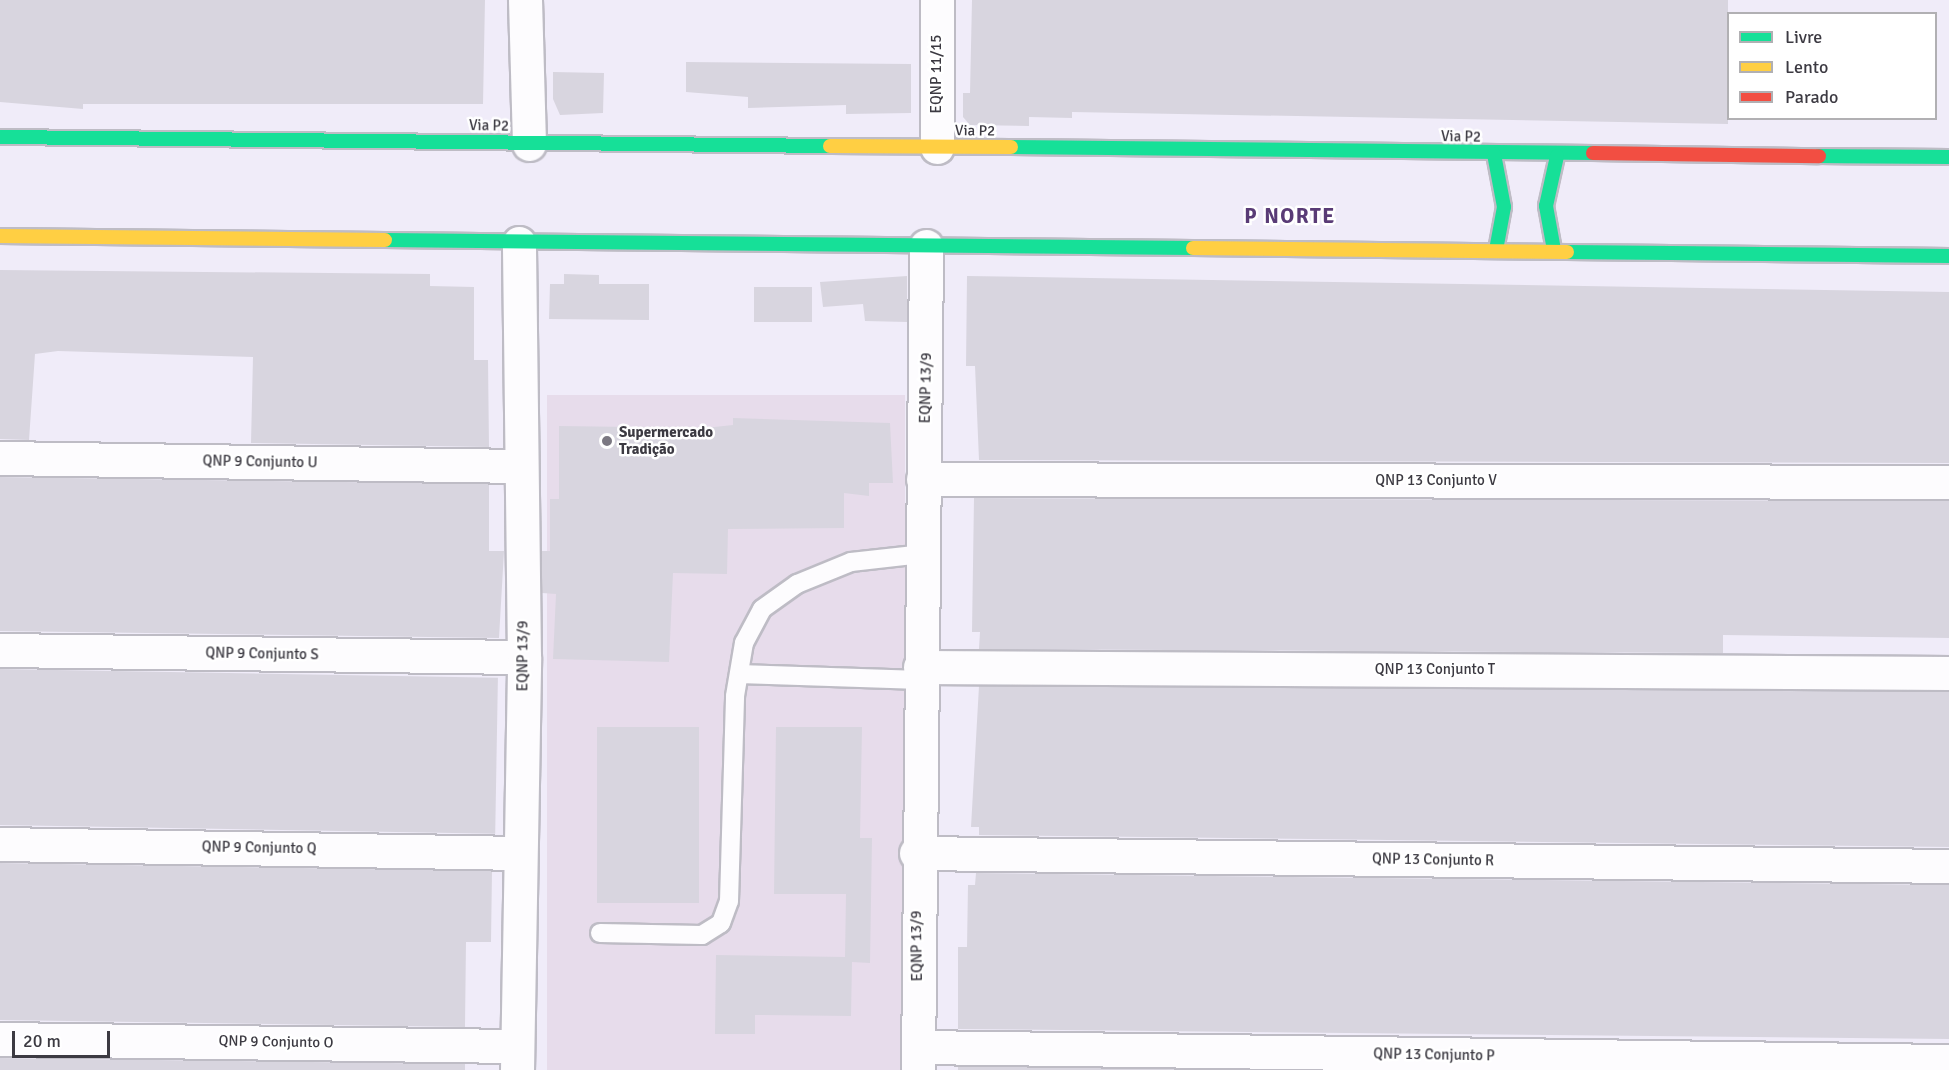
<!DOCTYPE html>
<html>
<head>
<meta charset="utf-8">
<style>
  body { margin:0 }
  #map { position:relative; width:1949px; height:1070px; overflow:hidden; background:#f0ecf9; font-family:Signika,sans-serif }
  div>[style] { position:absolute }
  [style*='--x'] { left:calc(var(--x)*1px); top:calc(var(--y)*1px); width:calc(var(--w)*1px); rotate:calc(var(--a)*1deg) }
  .commercial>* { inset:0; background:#e7dceb; transform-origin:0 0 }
  .building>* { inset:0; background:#d8d5df; transform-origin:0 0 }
  .roads { filter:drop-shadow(2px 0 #bebcc5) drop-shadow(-2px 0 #bebcc5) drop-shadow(0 2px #bebcc5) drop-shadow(0 -2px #bebcc5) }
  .lane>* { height:18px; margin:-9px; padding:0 9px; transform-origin:9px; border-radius:9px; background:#fdfcfe }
  .street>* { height:33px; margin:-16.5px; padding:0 16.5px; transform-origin:16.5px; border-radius:16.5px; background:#fdfcfe }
  .fast>* { height:14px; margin:-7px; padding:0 7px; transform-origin:7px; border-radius:7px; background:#16e098 }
  .slow>* { height:14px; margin:-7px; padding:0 7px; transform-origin:7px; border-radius:7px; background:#ffcf43 }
  .jam>* { height:14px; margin:-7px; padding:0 7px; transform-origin:7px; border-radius:7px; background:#f24e42 }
  .dots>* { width:16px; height:16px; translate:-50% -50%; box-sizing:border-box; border:3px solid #fff; border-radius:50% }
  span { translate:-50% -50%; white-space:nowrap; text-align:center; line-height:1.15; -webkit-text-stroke:5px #fff; paint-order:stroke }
  .street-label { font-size:15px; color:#3c3a42 }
  .poi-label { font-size:15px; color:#3c3a42; font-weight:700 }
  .left { translate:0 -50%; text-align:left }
  .district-label { font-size:21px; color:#593b76; font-weight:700; letter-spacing:1.5px }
  .legend { position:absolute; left:1727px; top:12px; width:210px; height:108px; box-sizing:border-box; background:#fff; border:2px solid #b1b0b3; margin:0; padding:8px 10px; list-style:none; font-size:18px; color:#3c3a42 }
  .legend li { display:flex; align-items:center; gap:12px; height:30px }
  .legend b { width:30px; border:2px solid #b1b0b3 }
  .scale { position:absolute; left:12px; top:1031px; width:98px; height:27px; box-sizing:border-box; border:3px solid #3c3a42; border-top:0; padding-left:8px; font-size:18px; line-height:21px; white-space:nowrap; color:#3c3a42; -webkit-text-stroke:4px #fff; paint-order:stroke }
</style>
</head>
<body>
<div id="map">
  <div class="commercial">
    <div style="left:547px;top:395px;width:358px;height:675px"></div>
  </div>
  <div class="building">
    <div style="clip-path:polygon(0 0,485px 0,483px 104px,83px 104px,83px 109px,0 102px)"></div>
    <div style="clip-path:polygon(972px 0,1728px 0,1728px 124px,1072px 112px,1072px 118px,1029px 117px,1029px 126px,970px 125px,963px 117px,963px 93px,970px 93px)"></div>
    <div style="clip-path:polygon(686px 62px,911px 64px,911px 113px,846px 114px,846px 105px,748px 108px,748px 97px,686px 92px)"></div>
    <div style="clip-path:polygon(553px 72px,604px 73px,603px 113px,560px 115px,553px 99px)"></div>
    <div style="clip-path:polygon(0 270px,430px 274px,430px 286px,474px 287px,474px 360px,488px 360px,489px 447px,251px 443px,253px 357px,58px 351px,35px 354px,29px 440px,0 439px)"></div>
    <div style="clip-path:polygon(564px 274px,599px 275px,599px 284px,649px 284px,649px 320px,549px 319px,550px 284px,564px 284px)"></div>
    <div style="clip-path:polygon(907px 276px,907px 322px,865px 321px,863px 304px,823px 307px,820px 282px)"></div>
    <div style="clip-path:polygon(967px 276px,1949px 292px,1949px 463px,979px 460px,975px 366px,966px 366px)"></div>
    <div style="left:754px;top:287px;width:58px;height:35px"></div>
    <div style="clip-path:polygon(733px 418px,890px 423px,893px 483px,869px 483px,869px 496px,844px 493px,844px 528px,728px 529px,727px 574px,673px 573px,669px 662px,553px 659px,556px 594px,542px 593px,541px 551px,550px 551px,550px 499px,559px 499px,559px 426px,705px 428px,733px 425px)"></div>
    <div style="clip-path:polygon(0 477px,489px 484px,489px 551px,504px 551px,499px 638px,0 631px)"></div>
    <div style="clip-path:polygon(974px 498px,1949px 501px,1949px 638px,1723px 635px,1723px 653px,979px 649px,980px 632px,972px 632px)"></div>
    <div style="left:0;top:669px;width:498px;height:156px;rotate:1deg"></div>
    <div style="clip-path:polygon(979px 686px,1949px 692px,1949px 847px,979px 835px,979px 827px,971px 827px)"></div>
    <div style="left:597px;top:727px;width:102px;height:176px"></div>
    <div style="clip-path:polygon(776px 727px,862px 727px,860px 838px,872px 838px,870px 963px,852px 962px,851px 1016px,755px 1015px,755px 1034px,715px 1034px,716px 955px,845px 957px,846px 894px,774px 894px)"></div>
    <div style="clip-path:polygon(0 863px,492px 871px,491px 942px,466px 942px,465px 1027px,0 1020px)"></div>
    <div style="clip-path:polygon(976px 873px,1949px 885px,1949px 1039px,958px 1029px,958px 947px,967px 947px,968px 885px,975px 885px)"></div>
    <div style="clip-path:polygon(0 1058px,465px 1064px,465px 1070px,0 1070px)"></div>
    <div style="clip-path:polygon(958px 1066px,1231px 1070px,958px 1070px)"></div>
  </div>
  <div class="roads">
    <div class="lane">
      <div style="--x:739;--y:674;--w:182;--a:1.9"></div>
      <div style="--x:600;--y:933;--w:102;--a:1.1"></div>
      <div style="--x:702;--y:935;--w:22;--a:-32"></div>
      <div style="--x:721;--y:923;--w:23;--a:-70"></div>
      <div style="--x:729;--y:901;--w:205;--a:-88.3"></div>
      <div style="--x:735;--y:696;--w:54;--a:-80.4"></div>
      <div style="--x:744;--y:643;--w:38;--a:-62"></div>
      <div style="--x:762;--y:609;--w:43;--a:-35.5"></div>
      <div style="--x:797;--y:584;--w:58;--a:-22.2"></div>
      <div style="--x:851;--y:562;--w:71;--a:-6.4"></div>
    </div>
    <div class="street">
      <div style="--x:525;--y:0;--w:144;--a:88.4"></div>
      <div style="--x:937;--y:147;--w:147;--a:-90"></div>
      <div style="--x:0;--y:458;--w:519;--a:0.88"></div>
      <div style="--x:923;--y:479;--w:1026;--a:0.17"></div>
      <div style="--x:0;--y:650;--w:524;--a:0.77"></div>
      <div style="--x:920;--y:667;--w:1029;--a:0.33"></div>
      <div style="--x:0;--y:844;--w:519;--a:0.99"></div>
      <div style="--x:916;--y:853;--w:1033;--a:0.72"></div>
      <div style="--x:0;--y:1039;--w:517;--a:0.78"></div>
      <div style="--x:918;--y:1047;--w:1031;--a:0.78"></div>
      <div style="--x:918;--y:1069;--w:823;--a:-89.44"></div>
      <div style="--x:517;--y:1070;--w:413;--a:-89"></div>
      <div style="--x:524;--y:657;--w:414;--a:-90.7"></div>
    </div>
    <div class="fast">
      <div style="--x:0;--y:137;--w:830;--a:0.62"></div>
      <div style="--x:1011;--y:147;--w:582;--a:0.59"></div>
      <div style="--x:1494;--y:154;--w:54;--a:79.3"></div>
      <div style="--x:1504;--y:207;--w:44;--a:100.5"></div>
      <div style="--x:1819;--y:156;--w:130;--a:0.4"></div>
      <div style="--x:385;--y:240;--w:808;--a:0.57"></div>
      <div style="--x:1554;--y:250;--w:45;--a:-100.3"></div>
      <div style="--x:1546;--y:206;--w:51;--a:-77.6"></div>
      <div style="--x:1567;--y:252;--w:382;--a:0.6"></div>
    </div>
    <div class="slow">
      <div style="--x:830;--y:146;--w:181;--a:0.3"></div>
      <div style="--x:0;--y:236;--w:385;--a:0.6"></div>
      <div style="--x:1193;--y:248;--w:374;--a:0.6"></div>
    </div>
    <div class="jam">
      <div style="--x:1593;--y:153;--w:226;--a:0.8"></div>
    </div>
  </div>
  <div class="dots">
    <div style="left:607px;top:441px;background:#7b7882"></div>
  </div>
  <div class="street-label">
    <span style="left:937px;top:74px;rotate:-90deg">EQNP 11/15</span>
    <span style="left:489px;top:126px;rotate:1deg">Via P2</span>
    <span style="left:975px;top:131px;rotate:1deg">Via P2</span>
    <span style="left:1461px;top:137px;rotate:1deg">Via P2</span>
    <span style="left:926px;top:388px;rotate:-89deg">EQNP 13/9</span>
    <span style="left:260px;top:462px;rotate:1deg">QNP 9 Conjunto U</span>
    <span style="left:1436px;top:481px">QNP 13 Conjunto V</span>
    <span style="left:262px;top:654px;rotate:1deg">QNP 9 Conjunto S</span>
    <span style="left:523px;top:656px;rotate:-90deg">EQNP 13/9</span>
    <span style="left:1435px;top:670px">QNP 13 Conjunto T</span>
    <span style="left:259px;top:848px;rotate:1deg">QNP 9 Conjunto Q</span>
    <span style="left:1433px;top:860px;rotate:1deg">QNP 13 Conjunto R</span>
    <span style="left:917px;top:946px;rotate:-91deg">EQNP 13/9</span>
    <span style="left:276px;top:1042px;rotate:1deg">QNP 9 Conjunto O</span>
    <span style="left:1434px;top:1055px;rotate:1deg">QNP 13 Conjunto P</span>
  </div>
  <div class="poi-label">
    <span class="left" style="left:619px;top:441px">Supermercado<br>Tradição</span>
  </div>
  <div class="district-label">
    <span style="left:1290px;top:216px">P NORTE</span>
  </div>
  <ul class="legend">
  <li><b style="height:8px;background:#16e098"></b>Livre</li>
  <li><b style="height:8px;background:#ffcf43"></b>Lento</li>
  <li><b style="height:8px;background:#f24e42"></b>Parado</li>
  </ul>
  <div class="scale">20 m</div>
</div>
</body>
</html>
